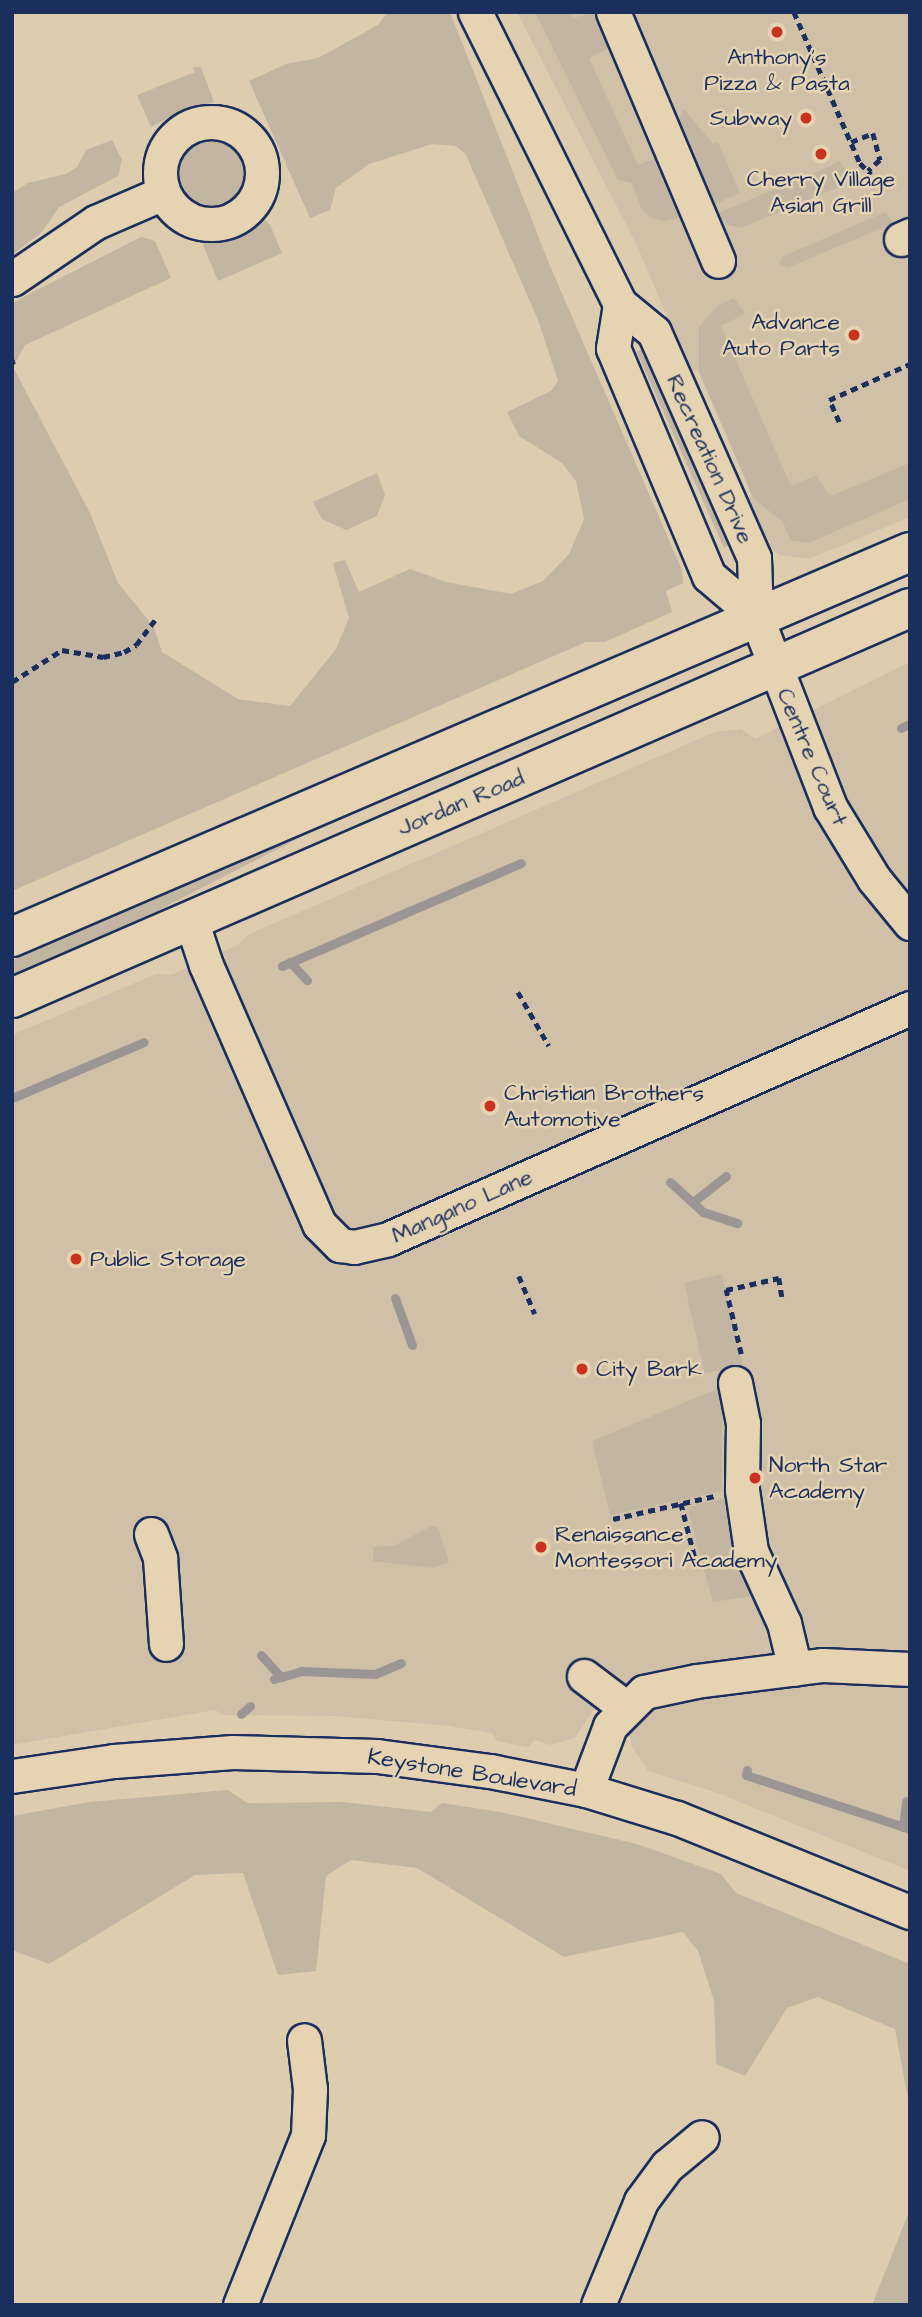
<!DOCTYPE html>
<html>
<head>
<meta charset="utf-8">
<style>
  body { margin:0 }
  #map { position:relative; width:922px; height:2317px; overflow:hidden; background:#deccae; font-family:"Architects Daughter",sans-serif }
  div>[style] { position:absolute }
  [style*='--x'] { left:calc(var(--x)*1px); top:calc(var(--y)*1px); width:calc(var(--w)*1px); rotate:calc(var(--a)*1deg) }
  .built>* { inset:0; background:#d0c0a8 }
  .green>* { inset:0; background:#c2b5a2; transform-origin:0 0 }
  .round { border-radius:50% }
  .stream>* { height:9px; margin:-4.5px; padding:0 4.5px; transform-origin:4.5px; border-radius:4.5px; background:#9b9693 }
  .path>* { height:4.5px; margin-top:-2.25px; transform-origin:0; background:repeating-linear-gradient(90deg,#1b2f5e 0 7px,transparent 0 12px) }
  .roads { filter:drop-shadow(2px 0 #1b2f5e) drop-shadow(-2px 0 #1b2f5e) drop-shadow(0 2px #1b2f5e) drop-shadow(0 -2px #1b2f5e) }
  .minor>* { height:33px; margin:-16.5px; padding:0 16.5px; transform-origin:16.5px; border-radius:16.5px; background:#e6d3b1 }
  .minor>.ring { margin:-16.5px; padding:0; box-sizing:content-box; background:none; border:33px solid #e6d3b1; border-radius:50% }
  .major>* { height:38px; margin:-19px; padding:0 19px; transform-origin:19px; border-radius:19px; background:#e6d3b1 }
  .dots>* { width:19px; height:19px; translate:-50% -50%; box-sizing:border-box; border:4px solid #e6d3b1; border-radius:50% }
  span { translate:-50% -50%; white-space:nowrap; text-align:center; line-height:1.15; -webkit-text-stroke:5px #e6d3b1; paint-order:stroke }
  .poi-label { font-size:23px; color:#1b2f5e }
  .right { translate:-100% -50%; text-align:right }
  .left { translate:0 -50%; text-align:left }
  .street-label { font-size:23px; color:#1b2f5e }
  .frame { position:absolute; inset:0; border:14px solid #1b2f5e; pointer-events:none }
</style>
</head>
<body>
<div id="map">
  <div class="built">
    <div style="clip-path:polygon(517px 12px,910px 12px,910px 517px,809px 559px,779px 555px,767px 544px,748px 503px,751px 494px,698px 371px,690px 370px,637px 246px)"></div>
    <div style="clip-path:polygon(910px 662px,910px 1871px,718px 1793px,648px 1771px,632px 1746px,614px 1679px,575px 1738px,550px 1745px,535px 1740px,528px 1747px,497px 1741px,492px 1733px,448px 1726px,336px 1716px,224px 1715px,215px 1710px,12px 1745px,12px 1035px,156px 974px,171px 975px,240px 944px,247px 935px,715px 732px,741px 729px,755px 739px)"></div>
  </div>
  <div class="green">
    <div style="clip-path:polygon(388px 12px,450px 12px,550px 266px,682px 570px,683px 583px,666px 591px,672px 612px,605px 642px,586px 642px,12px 891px,12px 304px,29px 294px,141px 237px,155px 241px,171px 278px,25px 345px,13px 367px,90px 513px,118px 583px,154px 627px,162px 652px,238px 699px,290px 706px,336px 649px,349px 618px,333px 563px,345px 560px,359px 592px,410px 569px,446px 582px,511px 594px,543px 581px,569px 554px,584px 519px,576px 481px,562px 463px,519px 436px,507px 412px,551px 391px,558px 381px,538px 320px,466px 155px,456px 146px,432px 144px,369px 164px,336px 188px,330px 210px,310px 218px,249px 81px,286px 64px,318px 58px,378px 25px)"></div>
    <div style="clip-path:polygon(535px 12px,570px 12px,573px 18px,596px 12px,611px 47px,589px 58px,638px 165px,658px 158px,684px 217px,662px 221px,651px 218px,642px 210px,632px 183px,618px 180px)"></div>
    <div style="clip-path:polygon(193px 67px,201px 67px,214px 102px,181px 111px,151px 127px,137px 95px,195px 72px)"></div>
    <div style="clip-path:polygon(684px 109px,713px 144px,718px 142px,740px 193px,715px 204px,679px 120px)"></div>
    <div class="round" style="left:173px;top:137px;width:72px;height:72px"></div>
    <div style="clip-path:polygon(112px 140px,122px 160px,118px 176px,59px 207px,42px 232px,12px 255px,12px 193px,28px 183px,66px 174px,77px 167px,86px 150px)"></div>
    <div style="clip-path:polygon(841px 161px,851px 182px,741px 228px,727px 225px,718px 213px)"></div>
    <div style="clip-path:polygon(885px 212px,893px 223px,787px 268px,779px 264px,782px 257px)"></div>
    <div style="clip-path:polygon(261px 216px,270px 225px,282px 253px,218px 281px,203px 245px,205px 241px,235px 234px)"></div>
    <div style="clip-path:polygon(734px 298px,745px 314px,721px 326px,791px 486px,816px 475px,830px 496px,910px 463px,910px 499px,809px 543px,790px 540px,783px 522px,754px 499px,699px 371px,699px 327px,717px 306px)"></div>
    <div style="left:642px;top:349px;width:215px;height:6px;rotate:66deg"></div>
    <div style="clip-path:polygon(377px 473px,385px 495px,377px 516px,346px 530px,322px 519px,313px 502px)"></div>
    <div style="clip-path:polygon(695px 665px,301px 837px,77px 952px,12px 979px,12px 961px,71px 930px)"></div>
    <div style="left:722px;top:1274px;width:93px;height:39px;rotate:77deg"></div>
    <div style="clip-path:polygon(717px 1389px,722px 1398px,722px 1491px,610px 1515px,592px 1441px)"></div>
    <div style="clip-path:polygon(725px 1498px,752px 1596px,713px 1602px,688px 1511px,692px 1506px)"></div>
    <div style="clip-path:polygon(431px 1526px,438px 1527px,449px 1562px,433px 1568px,373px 1561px,373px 1547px,394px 1546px)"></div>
    <div style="clip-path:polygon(228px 1790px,247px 1803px,343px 1802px,431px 1812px,442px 1803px,500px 1812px,637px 1844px,721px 1874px,736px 1893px,910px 1964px,910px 2110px,895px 2029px,818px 1997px,787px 2008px,745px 2076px,716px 2064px,714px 2001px,698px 1951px,683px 1932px,564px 1957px,417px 1868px,351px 1860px,326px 1876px,316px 1971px,278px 1975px,243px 1873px,195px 1875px,49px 1964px,12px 1950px,12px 1816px,89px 1802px)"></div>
    <div style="clip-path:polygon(910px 2209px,910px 2305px,872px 2305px)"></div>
  </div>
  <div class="stream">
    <div style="--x:901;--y:728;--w:10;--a:-24"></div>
    <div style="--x:290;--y:962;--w:25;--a:47"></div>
    <div style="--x:282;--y:966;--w:260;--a:-23.3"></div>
    <div style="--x:12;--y:1098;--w:143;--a:-23"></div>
    <div style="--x:670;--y:1182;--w:45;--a:42.3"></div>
    <div style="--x:703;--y:1212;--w:36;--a:18"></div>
    <div style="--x:693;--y:1202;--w:42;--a:-38.2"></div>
    <div style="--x:395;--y:1298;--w:50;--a:70.1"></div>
    <div style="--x:261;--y:1655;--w:30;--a:48"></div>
    <div style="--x:274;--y:1679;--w:29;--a:-16"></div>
    <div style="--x:302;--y:1671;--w:73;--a:2.4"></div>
    <div style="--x:375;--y:1674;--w:28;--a:-23"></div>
    <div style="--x:241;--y:1714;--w:12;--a:-42"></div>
    <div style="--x:747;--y:1770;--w:5;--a:101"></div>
    <div style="--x:746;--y:1775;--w:173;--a:18.2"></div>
    <div style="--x:903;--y:1827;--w:26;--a:-83"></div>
  </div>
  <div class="path">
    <div style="--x:794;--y:12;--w:165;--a:66.4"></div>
    <div style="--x:860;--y:163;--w:16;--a:45"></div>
    <div style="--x:851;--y:142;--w:24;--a:-22"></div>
    <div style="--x:873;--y:133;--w:28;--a:75"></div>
    <div style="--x:880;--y:160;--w:16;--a:137"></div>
    <div style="--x:12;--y:362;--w:3;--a:-18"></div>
    <div style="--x:839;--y:422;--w:24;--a:-114"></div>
    <div style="--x:829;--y:400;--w:89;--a:-24"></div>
    <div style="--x:12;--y:682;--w:59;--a:-32.6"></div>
    <div style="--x:62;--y:650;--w:42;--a:9.7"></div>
    <div style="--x:103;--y:657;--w:22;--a:-13"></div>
    <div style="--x:124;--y:652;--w:14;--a:-30"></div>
    <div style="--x:136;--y:645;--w:34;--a:-53"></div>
    <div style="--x:518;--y:992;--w:62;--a:60.1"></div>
    <div style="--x:519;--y:1276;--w:41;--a:67.2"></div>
    <div style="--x:741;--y:1354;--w:66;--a:-103.2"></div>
    <div style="--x:726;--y:1290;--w:54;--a:-12.8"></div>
    <div style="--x:779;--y:1278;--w:19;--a:81"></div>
    <div style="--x:681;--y:1503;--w:65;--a:75.7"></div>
    <div style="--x:613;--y:1519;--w:104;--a:-12.8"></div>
  </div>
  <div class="roads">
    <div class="minor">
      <div style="--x:475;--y:12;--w:326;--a:63.6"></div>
      <div style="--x:620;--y:304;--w:44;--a:39.5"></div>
      <div style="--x:654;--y:332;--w:247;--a:66.1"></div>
      <div style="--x:754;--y:558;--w:58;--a:88"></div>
      <div style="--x:756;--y:616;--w:205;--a:68.8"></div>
      <div style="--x:830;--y:807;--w:84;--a:58.6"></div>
      <div style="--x:874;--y:879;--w:57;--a:50.7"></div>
      <div style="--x:613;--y:12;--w:270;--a:67.1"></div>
      <div class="ring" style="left:160px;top:122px;width:69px;height:69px"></div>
      <div style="--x:901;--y:239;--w:10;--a:-24"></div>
      <div style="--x:12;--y:279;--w:102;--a:-34.2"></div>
      <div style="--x:96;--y:222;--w:73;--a:-23.4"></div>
      <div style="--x:620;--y:304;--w:45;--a:99"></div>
      <div style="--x:613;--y:348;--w:247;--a:67.2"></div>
      <div style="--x:709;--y:576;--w:62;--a:40.4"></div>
      <div style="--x:191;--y:920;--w:47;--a:71.6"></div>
      <div style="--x:206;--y:965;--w:283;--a:66.4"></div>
      <div style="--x:319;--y:1224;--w:30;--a:45"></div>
      <div style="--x:340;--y:1245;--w:14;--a:8"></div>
      <div style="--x:354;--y:1247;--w:35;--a:-13"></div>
      <div style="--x:388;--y:1239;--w:571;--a:-23.87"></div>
      <div style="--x:735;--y:1383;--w:41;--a:78.7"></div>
      <div style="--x:743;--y:1423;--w:67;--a:90.9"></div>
      <div style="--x:742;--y:1490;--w:62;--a:81.6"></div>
      <div style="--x:751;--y:1551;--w:79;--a:65.4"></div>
      <div style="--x:784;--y:1623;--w:47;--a:76.6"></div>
      <div style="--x:151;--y:1534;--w:26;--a:69"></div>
      <div style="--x:160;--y:1558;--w:86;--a:86"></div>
      <div style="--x:584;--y:1676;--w:51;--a:37.1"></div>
      <div style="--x:12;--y:1776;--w:103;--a:-8.4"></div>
      <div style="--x:114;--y:1761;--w:119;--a:-4.3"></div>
      <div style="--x:233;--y:1752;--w:144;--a:1.6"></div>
      <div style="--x:377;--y:1756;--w:114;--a:7.6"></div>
      <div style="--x:490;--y:1771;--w:98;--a:11.2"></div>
      <div style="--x:586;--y:1790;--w:95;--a:17.1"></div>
      <div style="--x:677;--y:1818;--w:251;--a:22"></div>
      <div style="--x:586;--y:1790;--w:68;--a:-69.4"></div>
      <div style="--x:610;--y:1726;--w:48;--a:-45"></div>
      <div style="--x:644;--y:1692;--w:53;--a:-11.9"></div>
      <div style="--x:696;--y:1681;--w:128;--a:-7.2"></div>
      <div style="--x:823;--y:1665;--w:87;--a:2.6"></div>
      <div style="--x:240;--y:2305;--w:183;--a:-68.2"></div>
      <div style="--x:308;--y:2135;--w:46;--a:-87.5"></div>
      <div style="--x:310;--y:2089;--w:49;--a:-97"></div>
      <div style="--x:598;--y:2305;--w:113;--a:-67.5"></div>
      <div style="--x:641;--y:2201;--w:44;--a:-53.4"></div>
      <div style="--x:667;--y:2166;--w:45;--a:-39.6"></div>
    </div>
    <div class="major">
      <div style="--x:12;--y:937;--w:977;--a:-23.21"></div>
      <div style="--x:12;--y:998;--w:979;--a:-23.48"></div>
    </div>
  </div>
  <div class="dots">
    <div style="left:777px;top:32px;background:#c8321e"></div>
    <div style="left:806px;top:118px;background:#c8321e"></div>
    <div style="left:821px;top:154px;background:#c8321e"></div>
    <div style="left:854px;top:335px;background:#c8321e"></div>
    <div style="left:490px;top:1106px;background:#c8321e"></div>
    <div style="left:76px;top:1259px;background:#c8321e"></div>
    <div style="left:582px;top:1369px;background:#c8321e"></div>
    <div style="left:755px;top:1478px;background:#c8321e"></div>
    <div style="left:541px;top:1547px;background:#c8321e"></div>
  </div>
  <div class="poi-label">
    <span style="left:777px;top:70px">Anthony’s<br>Pizza &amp; Pasta</span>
    <span class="right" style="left:792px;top:118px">Subway</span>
    <span style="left:821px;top:192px">Cherry Village<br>Asian Grill</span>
    <span class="right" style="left:840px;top:335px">Advance<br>Auto Parts</span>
    <span class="left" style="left:504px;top:1106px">Christian Brothers<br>Automotive</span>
    <span class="left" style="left:90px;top:1259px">Public Storage</span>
    <span class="left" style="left:596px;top:1369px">City Bark</span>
    <span class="left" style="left:769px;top:1478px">North Star<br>Academy</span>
    <span class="left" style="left:555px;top:1547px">Renaissance<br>Montessori Academy</span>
  </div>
  <div class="street-label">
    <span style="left:710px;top:459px;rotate:66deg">Recreation Drive</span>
    <span style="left:812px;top:757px;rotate:67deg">Centre Court</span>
    <span style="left:461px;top:803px;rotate:-23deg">Jordan Road</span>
    <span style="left:462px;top:1206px;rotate:-24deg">Mangano Lane</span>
    <span style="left:472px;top:1773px;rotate:9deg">Keystone Boulevard</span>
  </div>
  <div class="frame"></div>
</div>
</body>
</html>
